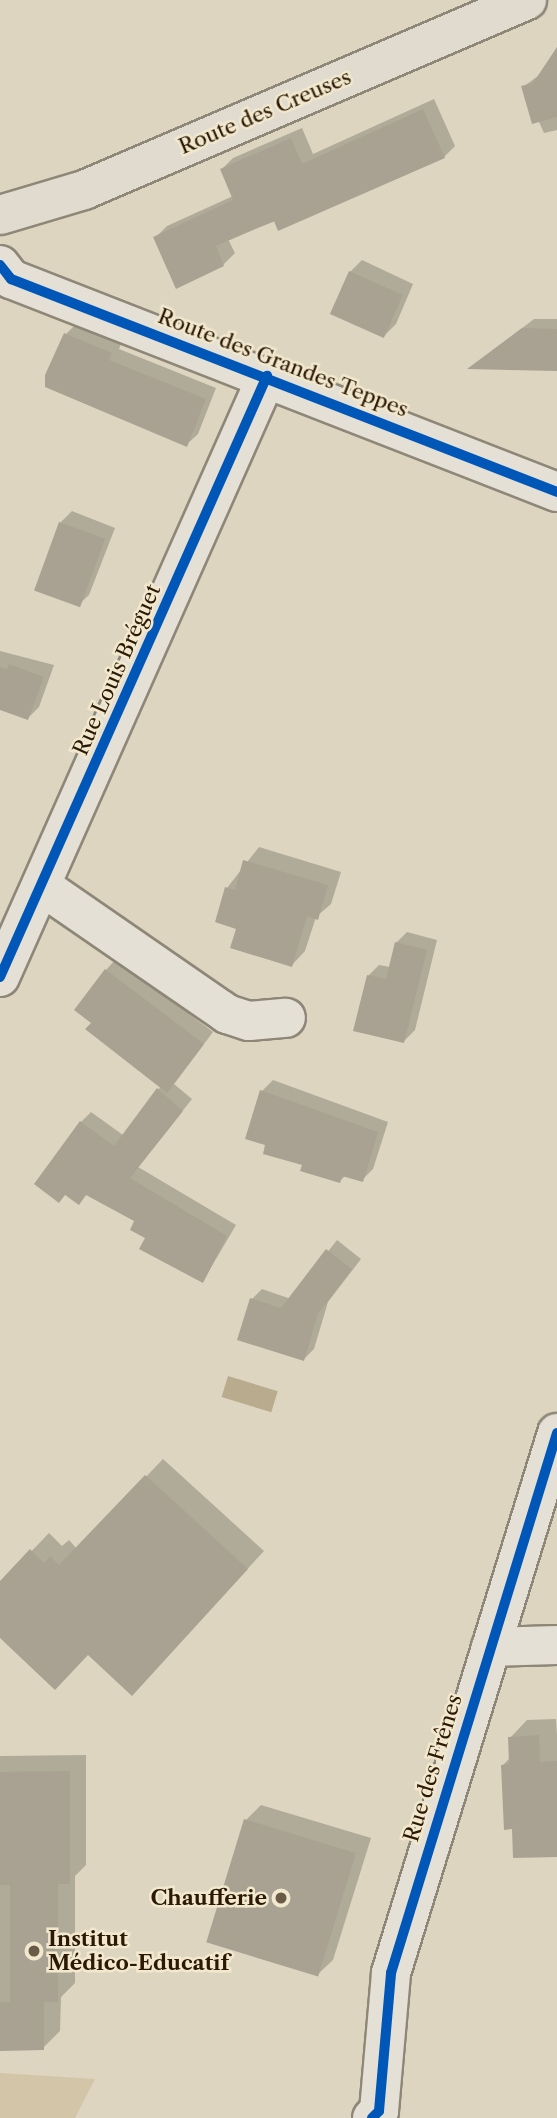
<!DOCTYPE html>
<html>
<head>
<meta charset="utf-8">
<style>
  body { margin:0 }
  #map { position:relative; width:557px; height:2118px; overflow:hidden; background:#ddd5c0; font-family:"Libre Caslon Text",serif }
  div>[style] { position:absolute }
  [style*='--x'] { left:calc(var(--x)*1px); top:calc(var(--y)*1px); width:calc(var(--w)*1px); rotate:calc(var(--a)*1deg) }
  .green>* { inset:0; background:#d3c6a8 }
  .water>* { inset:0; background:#b9ab8e; transform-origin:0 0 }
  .shadow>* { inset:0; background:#0003 }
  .building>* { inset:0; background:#a9a293; transform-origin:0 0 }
  .roads { filter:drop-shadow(2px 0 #8e8778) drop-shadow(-2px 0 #8e8778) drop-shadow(0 2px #8e8778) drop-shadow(0 -2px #8e8778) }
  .minor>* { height:38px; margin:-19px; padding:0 19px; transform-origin:19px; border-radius:19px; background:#e5e0d5 }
  .major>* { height:38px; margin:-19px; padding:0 19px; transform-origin:19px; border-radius:19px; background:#e0dbce }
  .cycleway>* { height:10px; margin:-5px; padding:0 5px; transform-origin:5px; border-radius:5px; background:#0057b8 }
  .dots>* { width:19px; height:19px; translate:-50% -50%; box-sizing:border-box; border:4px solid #f1e8ce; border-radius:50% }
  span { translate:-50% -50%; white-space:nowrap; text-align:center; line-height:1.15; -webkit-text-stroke:5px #f1e8ce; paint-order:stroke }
  .street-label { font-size:21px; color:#2b1905 }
  .poi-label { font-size:21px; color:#2b1905; font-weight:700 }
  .right { translate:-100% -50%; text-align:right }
  .left { translate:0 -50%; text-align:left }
</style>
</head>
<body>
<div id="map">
  <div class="green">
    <div style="clip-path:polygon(0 2073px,95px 2079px,75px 2118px,0 2118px)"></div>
  </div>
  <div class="water">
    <div style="left:228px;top:1376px;width:52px;height:22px;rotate:17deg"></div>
  </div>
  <div class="shadow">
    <div style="clip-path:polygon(557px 62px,557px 130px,544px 133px,523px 87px)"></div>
    <div style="clip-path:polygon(434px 99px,455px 146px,444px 157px,228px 239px,235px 253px,223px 265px,155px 238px,167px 226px,233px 196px,222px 169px,233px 158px,302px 128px,313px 154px)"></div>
    <div style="clip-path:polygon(362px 260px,413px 284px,396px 324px,384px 336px,350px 272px)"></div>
    <div style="clip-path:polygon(534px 319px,557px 319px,557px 369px,471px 367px)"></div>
    <div style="clip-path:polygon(77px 323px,122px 342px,119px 349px,216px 388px,198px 434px,186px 445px,66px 334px)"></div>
    <div style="clip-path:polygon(72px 511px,115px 528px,89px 595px,77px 606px,60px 523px)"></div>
    <div style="clip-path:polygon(0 651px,54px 665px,39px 707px,28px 718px,0 708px)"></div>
    <div style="clip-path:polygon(259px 847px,341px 872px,331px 904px,316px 917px,305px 951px,292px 965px,238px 927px,227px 888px)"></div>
    <div style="clip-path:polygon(407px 932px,437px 940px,415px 1030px,404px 1041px,368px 976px,379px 965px,390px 967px,396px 943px)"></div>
    <div style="clip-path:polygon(116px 959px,213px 1032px,174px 1084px,192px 1099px,138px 1167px,236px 1225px,203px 1281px,147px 1238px,137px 1221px,87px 1194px,79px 1203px,81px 1122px,91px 1112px,123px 1135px,161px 1086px,93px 1022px,106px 970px)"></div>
    <div style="clip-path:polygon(273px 1080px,388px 1122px,373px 1169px,362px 1180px,346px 1175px,340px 1181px,267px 1144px,262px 1091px)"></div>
    <div style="clip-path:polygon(337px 1240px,361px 1259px,328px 1302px,314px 1349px,304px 1359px,252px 1299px,262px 1289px,291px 1299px)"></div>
    <div style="clip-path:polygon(163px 1459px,264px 1551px,149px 1676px,88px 1654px,0 1635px,0 1584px,49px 1533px,62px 1546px,69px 1540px,77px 1549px)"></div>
    <div style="clip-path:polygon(556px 1719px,557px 1735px,557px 1855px,513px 1828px,503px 1765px,511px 1757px,510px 1738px,527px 1720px)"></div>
    <div style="clip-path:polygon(86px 1755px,86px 1865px,75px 1876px,75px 1983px,61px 1997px,60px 2031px,43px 2048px,0 2049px,0 1756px)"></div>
    <div style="clip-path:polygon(261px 1805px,371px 1838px,333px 1960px,317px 1975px,246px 1820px)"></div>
  </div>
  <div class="building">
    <div style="clip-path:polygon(557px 47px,557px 117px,532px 124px,521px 86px,533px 83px)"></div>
    <div style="clip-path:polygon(423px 109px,445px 158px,278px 231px,274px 221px,216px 246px,224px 266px,176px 289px,153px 237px,233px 200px,220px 169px,291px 138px,302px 164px)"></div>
    <div style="left:349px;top:271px;width:59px;height:47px;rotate:24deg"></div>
    <div style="clip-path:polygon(522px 328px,557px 329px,557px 371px,467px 369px)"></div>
    <div style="clip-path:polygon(64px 333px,112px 353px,109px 360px,206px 399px,187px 447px,45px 387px,45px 375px)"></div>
    <div style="left:59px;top:522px;width:49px;height:73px;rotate:20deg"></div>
    <div style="clip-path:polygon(9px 664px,44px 677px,28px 720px,0 710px,0 667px,7px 669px)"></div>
    <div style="clip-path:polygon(243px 860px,328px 885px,318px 920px,307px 916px,292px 967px,230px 948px,236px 929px,215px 922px,225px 887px,235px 890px)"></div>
    <div style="clip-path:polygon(395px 942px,427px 950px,404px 1043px,353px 1031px,367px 975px,386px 979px)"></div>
    <div style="clip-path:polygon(105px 969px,204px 1044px,167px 1093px,85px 1029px,91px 1023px,74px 1010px)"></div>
    <div style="clip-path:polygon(157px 1088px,183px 1111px,130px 1178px,227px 1236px,203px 1283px,139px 1249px,145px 1238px,130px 1230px,134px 1221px,86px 1195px,79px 1205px,65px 1195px,59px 1203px,34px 1184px,80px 1121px,114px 1146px)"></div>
    <div style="clip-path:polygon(260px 1090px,378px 1132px,363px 1182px,342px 1176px,340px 1183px,300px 1171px,302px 1165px,263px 1154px,265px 1145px,245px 1139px)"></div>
    <div style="clip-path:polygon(326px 1249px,352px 1269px,318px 1314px,304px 1361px,237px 1340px,250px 1298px,281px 1308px)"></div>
    <div style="clip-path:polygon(145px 1475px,248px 1569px,132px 1696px,88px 1655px,55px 1690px,0 1638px,0 1581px,30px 1549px,44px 1563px,50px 1556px,59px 1565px)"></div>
    <div style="clip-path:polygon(539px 1735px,540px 1762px,557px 1761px,557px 1857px,513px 1858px,512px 1829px,504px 1830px,501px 1765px,509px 1764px,508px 1737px)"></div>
    <div style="clip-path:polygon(70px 1771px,70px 1884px,58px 1884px,58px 2002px,44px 2002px,44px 2050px,0 2051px,0 2002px,10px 2002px,10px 1885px,0 1885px,0 1772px)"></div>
    <div style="left:244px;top:1819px;width:117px;height:129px;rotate:17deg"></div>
  </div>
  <div class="roads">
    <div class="minor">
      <div style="--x:0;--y:265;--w:18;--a:52"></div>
      <div style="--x:11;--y:279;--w:586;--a:21.31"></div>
      <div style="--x:43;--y:887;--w:224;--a:34.6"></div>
      <div style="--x:227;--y:1014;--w:23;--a:18"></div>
      <div style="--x:249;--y:1021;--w:37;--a:-5"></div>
      <div style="--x:0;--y:977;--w:658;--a:-66.05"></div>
      <div style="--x:491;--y:1647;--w:66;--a:-1.7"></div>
      <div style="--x:372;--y:2118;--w:10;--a:-45"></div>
      <div style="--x:379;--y:2111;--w:139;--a:-85"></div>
      <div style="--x:391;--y:1973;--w:565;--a:-72.91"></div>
    </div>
    <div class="major">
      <div style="--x:0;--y:215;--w:88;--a:-16.6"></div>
      <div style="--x:84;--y:190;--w:482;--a:-23.2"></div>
    </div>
  </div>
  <div class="cycleway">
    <div style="--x:0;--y:265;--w:18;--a:52"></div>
    <div style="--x:11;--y:279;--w:586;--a:21.31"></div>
    <div style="--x:0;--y:977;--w:658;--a:-66.05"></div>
    <div style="--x:372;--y:2118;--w:10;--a:-45"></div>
    <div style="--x:379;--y:2111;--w:139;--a:-85"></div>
    <div style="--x:391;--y:1973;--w:565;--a:-72.91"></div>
  </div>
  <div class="dots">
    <div style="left:281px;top:1898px;background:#695b46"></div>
    <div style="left:34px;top:1951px;background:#695b46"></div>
  </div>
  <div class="street-label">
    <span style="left:265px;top:112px;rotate:-23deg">Route des Creuses</span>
    <span style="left:283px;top:363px;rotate:21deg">Route des Grandes Teppes</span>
    <span style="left:117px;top:670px;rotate:-66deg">Rue Louis Bréguet</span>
    <span style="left:433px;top:1768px;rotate:-73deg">Rue des Frênes</span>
  </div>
  <div class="poi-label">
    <span class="right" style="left:267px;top:1898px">Chaufferie</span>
    <span class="left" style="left:48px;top:1951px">Institut<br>Médico-Educatif</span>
  </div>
</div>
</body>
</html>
